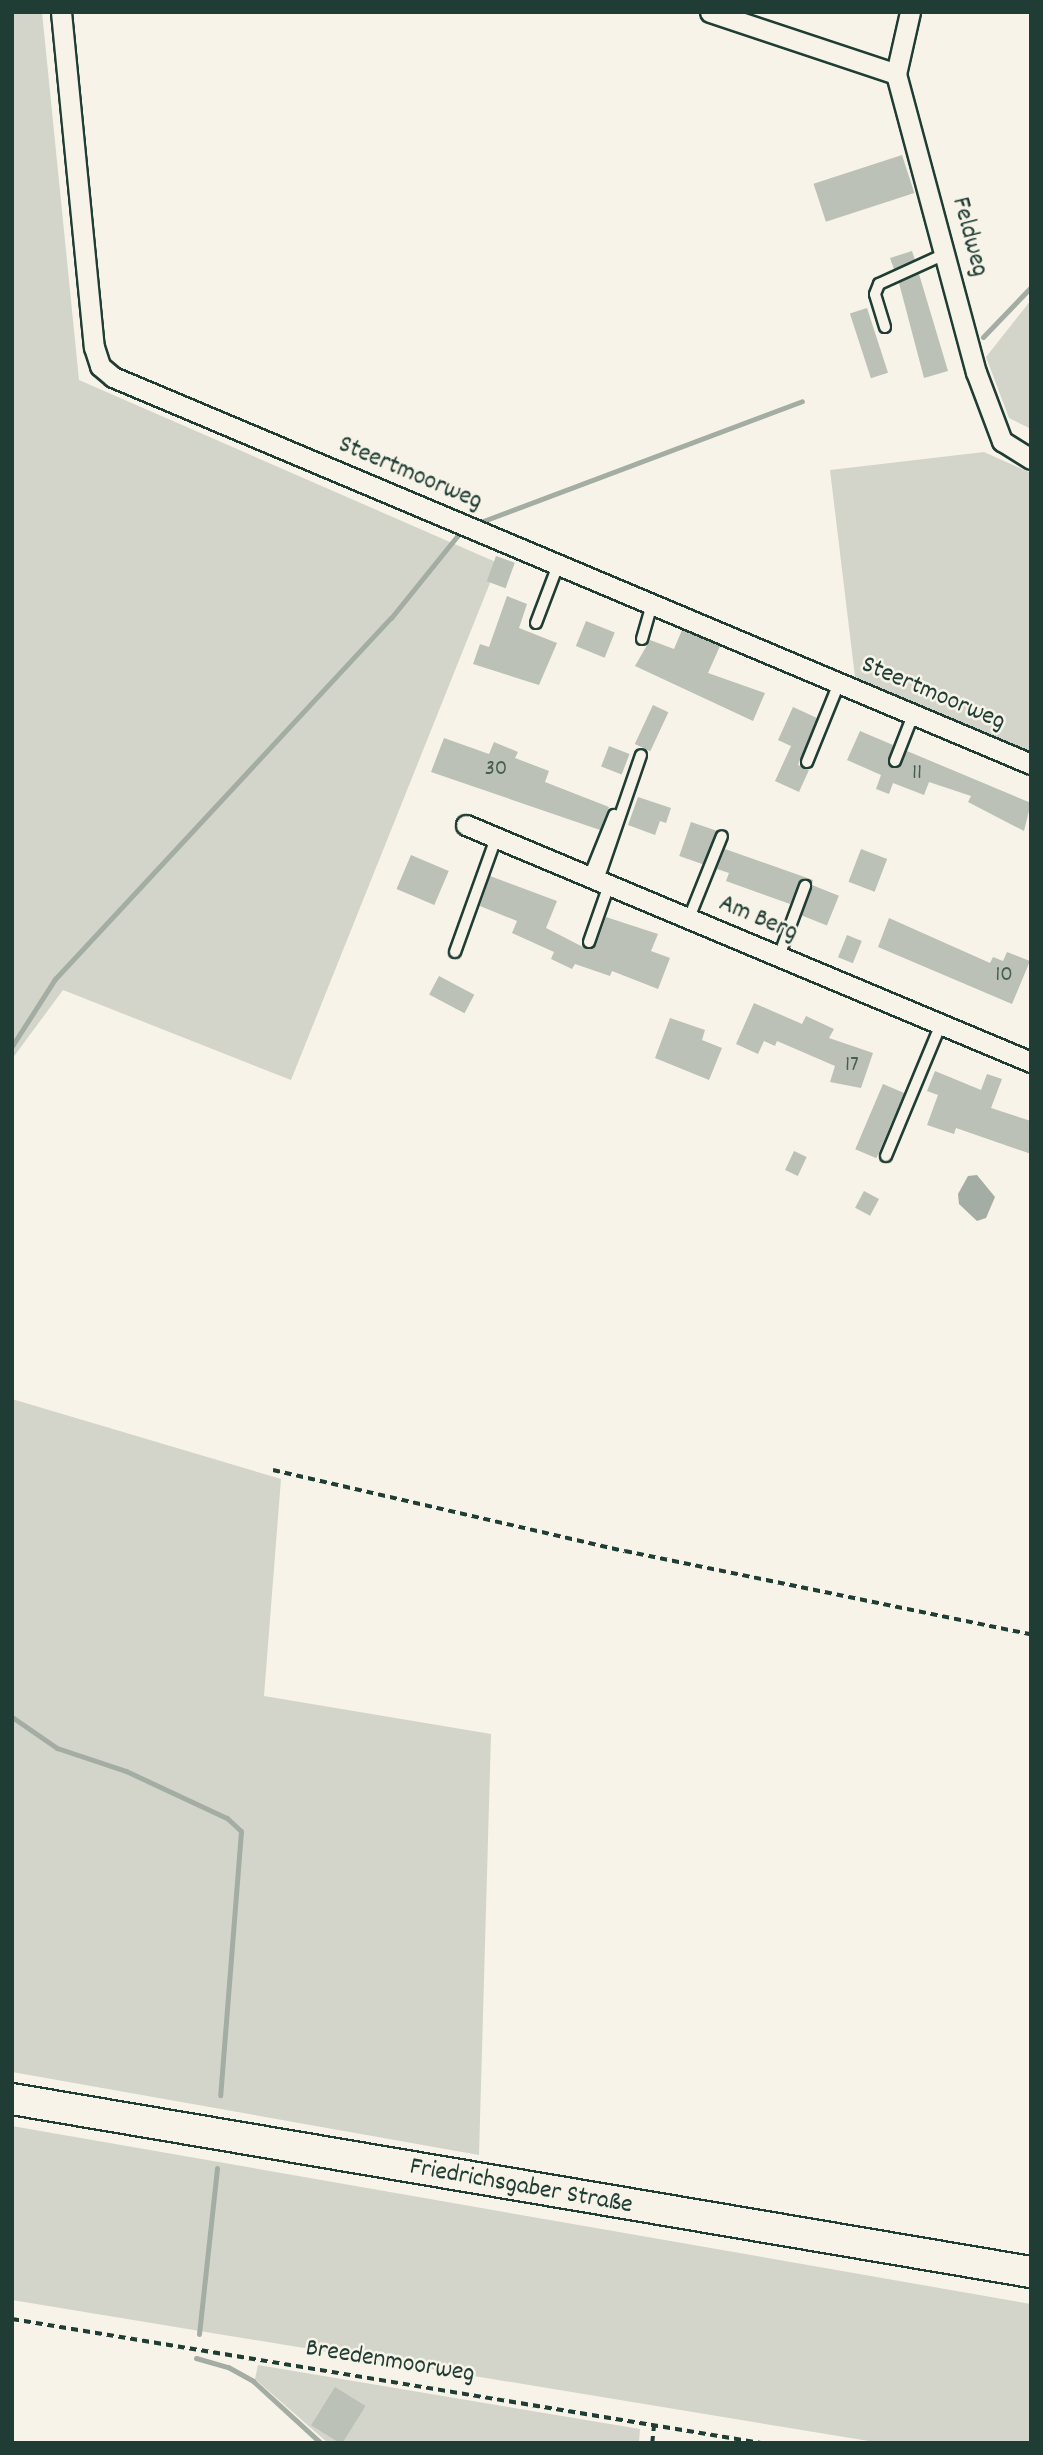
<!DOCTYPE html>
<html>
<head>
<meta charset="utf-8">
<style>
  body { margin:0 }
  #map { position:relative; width:1043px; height:2455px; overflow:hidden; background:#f7f3e8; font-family:Dekko,sans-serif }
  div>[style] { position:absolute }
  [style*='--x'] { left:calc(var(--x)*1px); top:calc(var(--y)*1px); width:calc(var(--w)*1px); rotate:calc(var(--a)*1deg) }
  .green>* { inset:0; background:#d3d5ca }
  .water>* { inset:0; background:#a4ada3 }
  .stream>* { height:5px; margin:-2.5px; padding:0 2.5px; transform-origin:2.5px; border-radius:2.5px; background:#a4ada3 }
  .building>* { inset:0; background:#bbc1b6; transform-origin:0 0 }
  .path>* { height:3.5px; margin-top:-1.75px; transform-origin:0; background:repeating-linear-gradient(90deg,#1f3d34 0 7px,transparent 0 12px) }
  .roads { filter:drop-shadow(2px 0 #1f3d34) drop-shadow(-2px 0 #1f3d34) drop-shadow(0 2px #1f3d34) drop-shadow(0 -2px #1f3d34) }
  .lane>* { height:10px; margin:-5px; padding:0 5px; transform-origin:5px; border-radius:5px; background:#f7f3e8 }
  .street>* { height:19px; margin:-9.5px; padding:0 9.5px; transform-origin:9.5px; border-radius:9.5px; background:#f7f3e8 }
  .primary>* { height:30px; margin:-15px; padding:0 15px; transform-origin:15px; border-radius:15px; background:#f7f3e8 }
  span { translate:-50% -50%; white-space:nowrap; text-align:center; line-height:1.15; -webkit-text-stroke:5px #f7f3e8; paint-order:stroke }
  .number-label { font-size:23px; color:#465e54 }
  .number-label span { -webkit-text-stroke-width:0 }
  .street-label { font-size:26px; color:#1f3d34 }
  .frame { position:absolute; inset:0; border:14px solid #1f3d34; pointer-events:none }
</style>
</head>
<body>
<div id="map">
  <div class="green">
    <div style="clip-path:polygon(12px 12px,42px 12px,79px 380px,498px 563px,291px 1080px,63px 990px,12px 1059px)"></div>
    <div style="clip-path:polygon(1031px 300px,1031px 429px,1009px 418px,986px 357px)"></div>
    <div style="clip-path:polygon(984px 452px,1031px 473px,1031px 753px,855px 677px,830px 470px)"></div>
    <div style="clip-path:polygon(12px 1399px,281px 1479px,264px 1696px,491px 1734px,479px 2155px,12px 2072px)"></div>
    <div style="clip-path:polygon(12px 2126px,1031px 2304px,1031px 2443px,881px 2443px,12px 2300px)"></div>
    <div style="clip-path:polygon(258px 2365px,640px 2429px,639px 2443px,328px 2443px,255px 2379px)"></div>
  </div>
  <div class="water">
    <div style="clip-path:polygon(977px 1175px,995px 1197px,986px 1218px,977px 1221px,959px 1204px,958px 1194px,968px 1176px)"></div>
  </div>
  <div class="stream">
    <div style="--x:983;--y:337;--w:69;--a:-46.2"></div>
    <div style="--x:478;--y:523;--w:346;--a:-20.6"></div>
    <div style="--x:12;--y:1046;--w:80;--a:-57.3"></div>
    <div style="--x:55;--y:979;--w:493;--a:-47.1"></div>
    <div style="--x:391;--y:618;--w:107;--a:-51.1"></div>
    <div style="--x:12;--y:1717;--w:55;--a:34.6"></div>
    <div style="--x:57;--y:1748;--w:73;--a:18.4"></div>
    <div style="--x:126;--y:1771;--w:111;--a:25"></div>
    <div style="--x:227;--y:1818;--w:19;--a:43"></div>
    <div style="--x:241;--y:1831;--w:265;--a:94.5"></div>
    <div style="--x:199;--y:2334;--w:167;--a:-83.8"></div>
    <div style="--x:196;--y:2358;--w:33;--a:16"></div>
    <div style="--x:228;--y:2367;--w:29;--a:29"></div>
    <div style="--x:253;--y:2381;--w:92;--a:42.4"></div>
  </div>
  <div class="building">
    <div style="left:902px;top:155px;width:40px;height:93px;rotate:72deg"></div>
    <div style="clip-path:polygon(912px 251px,915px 260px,894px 269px,890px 258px)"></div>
    <div style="clip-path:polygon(919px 274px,948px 371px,924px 378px,899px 283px)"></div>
    <div style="left:867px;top:308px;width:68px;height:18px;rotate:72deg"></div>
    <div style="left:496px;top:556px;width:20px;height:27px;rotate:20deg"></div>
    <div style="clip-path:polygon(507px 596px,527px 604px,519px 628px,557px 643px,539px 685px,473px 664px,480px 644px,489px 647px)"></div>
    <div style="left:586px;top:621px;width:31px;height:27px;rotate:22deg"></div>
    <div style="clip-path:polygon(682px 630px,720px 646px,708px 673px,765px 693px,753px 721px,635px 666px,650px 640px,674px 649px)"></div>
    <div style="left:653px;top:705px;width:17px;height:43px;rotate:25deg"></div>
    <div style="clip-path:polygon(793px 707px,817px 718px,798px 765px,809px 770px,799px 792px,775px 781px,791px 746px,778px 740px)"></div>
    <div style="clip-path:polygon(860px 731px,893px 745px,888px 761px,892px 768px,900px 766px,907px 751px,1031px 803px,1024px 831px,968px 802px,971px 796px,929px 782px,924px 795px,893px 783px,889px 794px,876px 789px,881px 775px,847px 760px)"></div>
    <div style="clip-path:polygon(444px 738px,489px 754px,494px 742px,518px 752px,515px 758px,549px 771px,545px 782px,609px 807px,600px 830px,431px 772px)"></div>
    <div style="left:609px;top:746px;width:22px;height:22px;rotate:21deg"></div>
    <div style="clip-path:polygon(638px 797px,671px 808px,666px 823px,660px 821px,655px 835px,628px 825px)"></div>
    <div style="left:691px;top:822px;width:28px;height:36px;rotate:19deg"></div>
    <div style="clip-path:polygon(725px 849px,813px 880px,812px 883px,800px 881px,790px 904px,726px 881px,729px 873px,717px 869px)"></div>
    <div style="left:861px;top:849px;width:28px;height:35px;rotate:21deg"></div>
    <div style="left:411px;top:855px;width:41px;height:37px;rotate:23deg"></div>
    <div style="clip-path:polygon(490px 876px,557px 901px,546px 928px,587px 949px,596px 945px,606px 917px,658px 934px,651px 951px,670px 958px,658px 989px,612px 971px,610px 976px,575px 964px,572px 969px,551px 959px,554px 952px,512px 933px,517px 921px,480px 906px)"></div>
    <div style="left:812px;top:885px;width:29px;height:32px;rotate:22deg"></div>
    <div style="clip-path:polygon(889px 918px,990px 963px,993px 957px,1003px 961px,1007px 952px,1030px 961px,1012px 1004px,878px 947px)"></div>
    <div style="left:847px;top:935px;width:16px;height:24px;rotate:22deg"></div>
    <div style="left:439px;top:976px;width:40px;height:21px;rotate:28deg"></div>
    <div style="clip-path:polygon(754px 1003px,802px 1024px,806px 1016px,834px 1029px,829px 1038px,873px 1053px,861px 1088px,830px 1082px,835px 1066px,777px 1041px,775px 1046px,764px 1041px,758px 1054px,736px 1044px)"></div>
    <div style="clip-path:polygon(670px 1018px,705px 1030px,702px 1040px,722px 1048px,709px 1080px,655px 1058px)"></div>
    <div style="clip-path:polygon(935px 1071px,981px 1090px,987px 1074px,1002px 1079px,991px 1108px,1031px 1121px,1031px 1154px,956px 1128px,954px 1134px,927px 1125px,938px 1095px,927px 1091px)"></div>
    <div style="left:883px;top:1084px;width:23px;height:71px;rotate:23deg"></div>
    <div style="left:794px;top:1151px;width:14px;height:21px;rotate:25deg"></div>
    <div style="left:864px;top:1191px;width:17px;height:19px;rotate:28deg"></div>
    <div style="left:335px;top:2387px;width:36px;height:45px;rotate:32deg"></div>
  </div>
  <div class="path">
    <div style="--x:273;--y:1470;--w:361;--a:13"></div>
    <div style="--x:625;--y:1551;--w:414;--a:11.6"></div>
    <div style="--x:12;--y:2319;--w:759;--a:9.4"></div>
    <div style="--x:652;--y:2443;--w:18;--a:-84"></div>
  </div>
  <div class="roads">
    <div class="lane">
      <div style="--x:885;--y:327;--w:34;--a:-107"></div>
      <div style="--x:875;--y:294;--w:11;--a:-68"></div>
      <div style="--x:879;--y:284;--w:75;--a:-24.5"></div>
      <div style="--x:536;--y:623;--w:62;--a:-69.2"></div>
      <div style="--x:642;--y:639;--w:35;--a:-74"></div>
      <div style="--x:895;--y:761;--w:49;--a:-68.6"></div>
      <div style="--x:807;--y:762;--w:85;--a:-67.9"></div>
      <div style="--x:589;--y:877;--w:67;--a:-68"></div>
      <div style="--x:598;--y:880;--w:132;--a:-71"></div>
      <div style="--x:689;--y:918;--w:88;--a:-68.1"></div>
      <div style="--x:589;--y:942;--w:60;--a:-70.7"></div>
      <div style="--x:455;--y:952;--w:121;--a:-70.2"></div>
      <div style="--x:779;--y:956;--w:75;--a:-69.6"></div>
      <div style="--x:886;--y:1156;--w:143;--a:-67.4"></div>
    </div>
    <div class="street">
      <div style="--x:61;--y:12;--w:337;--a:84.4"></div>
      <div style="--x:94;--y:347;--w:20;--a:72"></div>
      <div style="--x:100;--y:366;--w:17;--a:40"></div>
      <div style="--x:113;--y:377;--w:996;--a:22.86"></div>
      <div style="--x:710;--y:12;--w:196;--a:18.4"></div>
      <div style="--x:910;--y:12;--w:64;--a:102.7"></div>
      <div style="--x:896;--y:74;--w:309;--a:75"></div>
      <div style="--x:976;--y:372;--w:74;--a:69.4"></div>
      <div style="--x:1002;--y:441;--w:34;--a:32"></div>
      <div style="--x:466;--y:825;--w:613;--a:22.76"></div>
    </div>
    <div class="primary">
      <div style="--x:12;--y:2099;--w:1034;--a:9.64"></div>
    </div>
  </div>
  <div class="number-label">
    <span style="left:496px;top:770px">30</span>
    <span style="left:917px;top:774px">11</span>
    <span style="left:1004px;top:976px">10</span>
    <span style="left:852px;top:1066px">17</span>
  </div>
  <div class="street-label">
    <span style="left:969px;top:237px;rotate:75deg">Feldweg</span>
    <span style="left:410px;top:474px;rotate:23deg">Steertmoorweg</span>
    <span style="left:933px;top:694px;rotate:23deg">Steertmoorweg</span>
    <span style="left:758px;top:919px;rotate:23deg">Am Berg</span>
    <span style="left:521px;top:2187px;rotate:10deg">Friedrichsgaber Straße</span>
    <span style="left:390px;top:2362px;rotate:9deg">Breedenmoorweg</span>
  </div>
  <div class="frame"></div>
</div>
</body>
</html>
